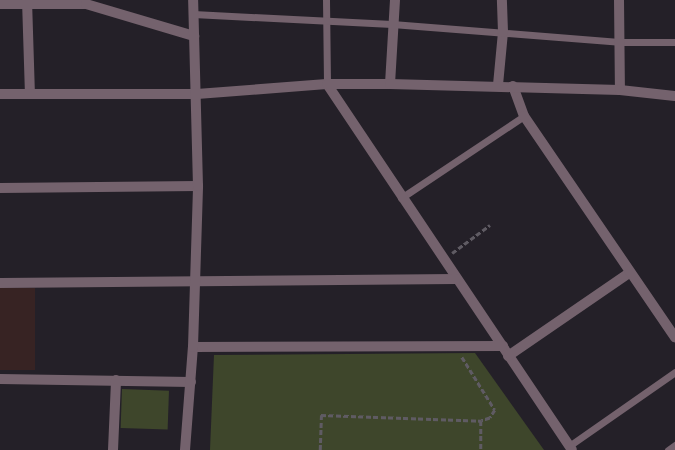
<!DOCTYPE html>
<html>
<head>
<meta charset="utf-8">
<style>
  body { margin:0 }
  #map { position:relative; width:675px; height:450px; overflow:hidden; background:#242028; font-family:"Fira Sans Condensed",sans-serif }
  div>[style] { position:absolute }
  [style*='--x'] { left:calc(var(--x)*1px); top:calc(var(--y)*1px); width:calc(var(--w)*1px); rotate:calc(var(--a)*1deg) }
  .education>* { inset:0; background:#372323; transform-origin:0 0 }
  .green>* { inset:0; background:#3e462b; transform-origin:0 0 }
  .path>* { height:2.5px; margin-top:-1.25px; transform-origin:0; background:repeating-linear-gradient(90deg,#5f5b63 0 5px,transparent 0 7.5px) }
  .service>* { height:7px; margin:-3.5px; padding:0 3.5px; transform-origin:3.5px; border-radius:3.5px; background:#74626d }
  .minor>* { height:10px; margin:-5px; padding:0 5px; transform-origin:5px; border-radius:5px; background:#74626d }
  .tertiary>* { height:10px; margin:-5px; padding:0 5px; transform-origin:5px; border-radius:5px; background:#74626d }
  span { translate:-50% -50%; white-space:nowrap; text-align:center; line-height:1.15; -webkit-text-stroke:4px #242028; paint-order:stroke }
</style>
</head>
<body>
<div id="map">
  <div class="education">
    <div style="left:0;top:288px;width:35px;height:82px"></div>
  </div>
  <div class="green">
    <div style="clip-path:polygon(475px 353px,544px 450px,210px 450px,214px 355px)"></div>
    <div style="left:122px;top:389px;width:47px;height:39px;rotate:2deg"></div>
  </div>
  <div class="path">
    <div style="--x:452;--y:253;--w:47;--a:-36.4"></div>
    <div style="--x:462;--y:357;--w:62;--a:58.1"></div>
    <div style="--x:495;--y:410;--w:9;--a:122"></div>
    <div style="--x:490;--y:418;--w:9;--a:162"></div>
    <div style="--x:320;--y:450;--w:35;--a:-88"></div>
    <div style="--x:321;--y:415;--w:160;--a:2.1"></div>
    <div style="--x:481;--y:421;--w:29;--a:90"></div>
  </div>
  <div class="service">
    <div style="--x:326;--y:0;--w:84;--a:89.3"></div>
    <div style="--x:193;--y:14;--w:199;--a:2.9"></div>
    <div style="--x:392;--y:24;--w:231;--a:4.5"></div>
    <div style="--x:622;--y:42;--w:53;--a:0"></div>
    <div style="--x:401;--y:198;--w:148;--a:-33.7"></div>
    <div style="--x:569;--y:446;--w:129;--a:-34.9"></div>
    <div style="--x:668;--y:450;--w:9;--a:-36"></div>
  </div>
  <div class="minor">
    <div style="--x:27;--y:0;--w:93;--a:88.2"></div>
    <div style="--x:619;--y:0;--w:90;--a:89.4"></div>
    <div style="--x:0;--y:4;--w:86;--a:0"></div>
    <div style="--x:86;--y:4;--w:113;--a:16.5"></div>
    <div style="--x:327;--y:84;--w:440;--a:56.2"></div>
    <div style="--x:390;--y:84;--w:84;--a:-86.6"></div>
    <div style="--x:498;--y:85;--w:53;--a:-84.6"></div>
    <div style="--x:503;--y:32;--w:32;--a:-92"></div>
    <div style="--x:0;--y:188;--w:198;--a:-0.6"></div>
    <div style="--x:0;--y:283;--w:456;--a:-0.5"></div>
    <div style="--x:193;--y:347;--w:310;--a:-0.2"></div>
    <div style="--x:508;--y:356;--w:147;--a:-34.4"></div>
    <div style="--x:0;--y:379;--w:191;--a:0.9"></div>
    <div style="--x:113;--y:450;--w:70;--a:-87.5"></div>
  </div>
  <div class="tertiary">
    <div style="--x:513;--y:86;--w:32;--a:70"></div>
    <div style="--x:524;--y:116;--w:268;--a:55.7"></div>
    <div style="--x:0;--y:94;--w:197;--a:0"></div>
    <div style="--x:197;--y:94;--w:130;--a:-4.4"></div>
    <div style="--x:327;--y:84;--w:63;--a:0"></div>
    <div style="--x:390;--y:84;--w:230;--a:1.5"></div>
    <div style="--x:620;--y:90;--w:55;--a:6.2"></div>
    <div style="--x:185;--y:450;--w:103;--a:-85.6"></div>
    <div style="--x:193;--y:347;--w:161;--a:-88.2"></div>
    <div style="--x:198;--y:186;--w:186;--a:-91.5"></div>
  </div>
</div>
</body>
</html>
